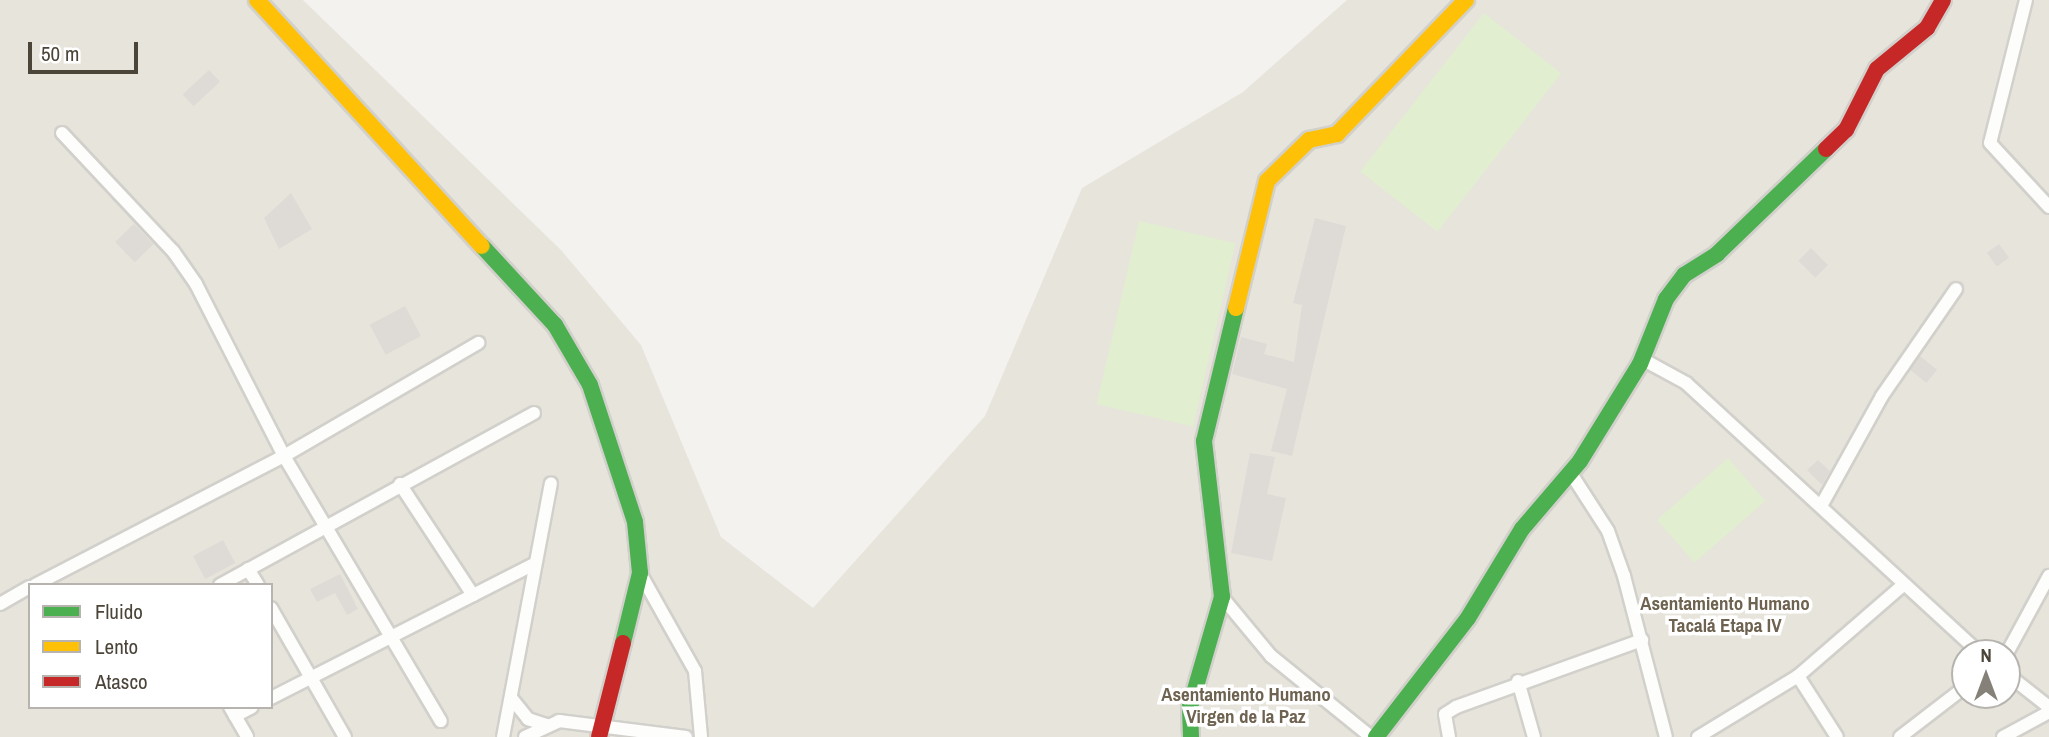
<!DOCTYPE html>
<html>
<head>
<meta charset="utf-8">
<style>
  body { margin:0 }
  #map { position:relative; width:2049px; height:737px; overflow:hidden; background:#f4f2ee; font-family:"Archivo Narrow",sans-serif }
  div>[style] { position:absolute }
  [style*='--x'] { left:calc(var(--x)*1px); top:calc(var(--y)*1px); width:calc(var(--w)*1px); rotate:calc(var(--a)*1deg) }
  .residential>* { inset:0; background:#e7e4dc }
  .green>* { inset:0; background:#e1eecf; transform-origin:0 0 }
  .building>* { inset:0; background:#dedbd6; transform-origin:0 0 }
  .roads { filter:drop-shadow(2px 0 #d2d0cb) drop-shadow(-2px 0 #d2d0cb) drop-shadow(0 2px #d2d0cb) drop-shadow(0 -2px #d2d0cb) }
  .street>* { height:12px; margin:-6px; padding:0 6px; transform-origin:6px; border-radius:6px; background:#fdfdfc }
  .fast>* { height:16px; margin:-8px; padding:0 8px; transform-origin:8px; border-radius:8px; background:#4caf50 }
  .slow>* { height:16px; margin:-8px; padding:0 8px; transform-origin:8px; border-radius:8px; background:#ffc107 }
  .jam>* { height:16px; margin:-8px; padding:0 8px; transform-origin:8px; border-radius:8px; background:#c62828 }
  span { translate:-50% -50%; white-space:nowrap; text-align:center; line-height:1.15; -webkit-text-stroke:7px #fff; paint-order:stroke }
  .neighbourhood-label { font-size:19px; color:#6e6250; font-weight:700 }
  .legend { position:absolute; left:28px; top:583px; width:245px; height:126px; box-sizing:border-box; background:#fff; border:2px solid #b7b4b0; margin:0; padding:9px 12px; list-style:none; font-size:21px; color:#4b4439 }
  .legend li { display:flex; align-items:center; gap:14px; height:35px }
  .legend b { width:35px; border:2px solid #b7b4b0 }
  .north { position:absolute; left:1951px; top:639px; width:70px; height:70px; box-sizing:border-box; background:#fff; border:2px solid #b7b4b0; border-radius:50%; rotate:0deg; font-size:19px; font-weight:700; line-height:28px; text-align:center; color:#4b4439 }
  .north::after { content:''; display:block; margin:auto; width:24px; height:32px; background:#868178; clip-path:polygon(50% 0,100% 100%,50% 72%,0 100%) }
  .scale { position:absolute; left:28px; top:42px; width:110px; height:32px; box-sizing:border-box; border:4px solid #4b4439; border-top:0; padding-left:9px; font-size:21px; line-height:24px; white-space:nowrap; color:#4b4439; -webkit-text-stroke:5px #fff; paint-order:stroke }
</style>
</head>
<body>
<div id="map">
  <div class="residential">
    <div style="clip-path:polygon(evenodd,0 0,303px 0,561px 250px,641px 345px,721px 537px,813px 608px,985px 416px,1082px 188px,1243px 92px,1347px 0,2049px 0,2049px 737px,0 737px,0 0,30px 585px,271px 585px,271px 707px,30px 707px,30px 585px,0 0,1965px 653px,2007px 653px,2007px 695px,1965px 695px,1965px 653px)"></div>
  </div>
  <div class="green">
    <div style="left:1484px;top:13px;width:98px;height:201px;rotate:38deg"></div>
    <div style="left:1139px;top:221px;width:99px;height:188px;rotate:13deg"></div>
    <div style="left:1728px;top:458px;width:57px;height:94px;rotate:49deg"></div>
  </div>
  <div class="building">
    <div style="left:209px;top:70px;width:16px;height:36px;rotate:47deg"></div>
    <div style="clip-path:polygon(291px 193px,312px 229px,279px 249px,264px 218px)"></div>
    <div style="clip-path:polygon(1315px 218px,1346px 226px,1292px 456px,1271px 451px,1287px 389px,1232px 374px,1241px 337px,1267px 344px,1264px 354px,1294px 362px,1302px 305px,1293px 303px)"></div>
    <div style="left:134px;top:224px;width:28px;height:26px;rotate:46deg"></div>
    <div style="left:1999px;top:244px;width:17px;height:15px;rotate:54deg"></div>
    <div style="left:1811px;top:248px;width:24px;height:18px;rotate:45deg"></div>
    <div style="left:405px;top:306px;width:34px;height:40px;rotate:62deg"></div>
    <div style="left:1920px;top:356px;width:22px;height:17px;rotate:39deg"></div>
    <div style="clip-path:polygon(1250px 453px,1275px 457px,1267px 494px,1286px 498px,1272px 561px,1231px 553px)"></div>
    <div style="clip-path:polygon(1818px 460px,1830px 471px,1822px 485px,1807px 470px)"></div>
    <div style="left:223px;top:540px;width:26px;height:34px;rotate:62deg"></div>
    <div style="clip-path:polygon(340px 574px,358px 609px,347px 615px,335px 593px,317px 602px,310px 589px)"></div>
  </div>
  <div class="roads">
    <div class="street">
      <div style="--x:2026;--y:0;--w:147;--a:104.1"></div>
      <div style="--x:1990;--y:143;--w:87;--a:47.3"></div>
      <div style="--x:62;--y:133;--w:162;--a:46.8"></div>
      <div style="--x:173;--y:251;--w:40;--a:55.1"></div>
      <div style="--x:196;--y:284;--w:193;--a:62.9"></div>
      <div style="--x:284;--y:456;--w:308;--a:59.4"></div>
      <div style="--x:1642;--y:359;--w:50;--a:28.6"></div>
      <div style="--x:1686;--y:383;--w:399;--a:42.6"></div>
      <div style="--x:1570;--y:472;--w:70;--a:57.2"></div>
      <div style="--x:1608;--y:531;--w:48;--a:70.4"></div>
      <div style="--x:1624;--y:576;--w:166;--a:75.4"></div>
      <div style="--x:400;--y:484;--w:133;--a:56.7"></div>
      <div style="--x:1821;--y:506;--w:126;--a:-61"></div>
      <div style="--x:1882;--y:396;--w:130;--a:-55.3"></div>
      <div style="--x:248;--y:569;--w:19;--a:58"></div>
      <div style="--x:640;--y:573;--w:112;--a:60.7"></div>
      <div style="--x:695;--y:671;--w:66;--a:84.8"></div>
      <div style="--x:35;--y:585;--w:280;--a:-27.4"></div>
      <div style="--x:284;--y:456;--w:225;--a:-30.2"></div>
      <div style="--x:220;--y:585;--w:358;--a:-28.7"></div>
      <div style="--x:1222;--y:597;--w:77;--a:50.3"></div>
      <div style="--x:1271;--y:656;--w:129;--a:39"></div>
      <div style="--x:0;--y:604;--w:34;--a:-30"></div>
      <div style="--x:271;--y:608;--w:149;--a:60.2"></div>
      <div style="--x:2007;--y:653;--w:88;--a:-61.4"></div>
      <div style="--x:2007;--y:674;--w:53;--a:38.2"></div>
      <div style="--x:1798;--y:676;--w:72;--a:57.4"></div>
      <div style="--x:1518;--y:681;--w:58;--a:74.1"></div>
      <div style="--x:271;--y:698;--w:295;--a:-27"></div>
      <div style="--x:512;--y:699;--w:26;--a:51"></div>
      <div style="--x:528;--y:719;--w:20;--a:18"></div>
      <div style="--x:230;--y:707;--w:34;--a:60"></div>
      <div style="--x:235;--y:716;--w:19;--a:-28"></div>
      <div style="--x:503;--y:737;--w:258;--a:-79.3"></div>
      <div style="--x:525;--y:737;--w:38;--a:-25"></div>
      <div style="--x:559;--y:721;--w:128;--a:7.2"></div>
      <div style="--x:1449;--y:737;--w:23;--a:-100"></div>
      <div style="--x:1445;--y:714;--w:13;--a:-32"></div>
      <div style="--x:1456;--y:707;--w:198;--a:-19.8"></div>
      <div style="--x:1698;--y:737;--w:117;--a:-31.4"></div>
      <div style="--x:1798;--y:676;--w:138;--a:-40.9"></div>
      <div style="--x:1900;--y:737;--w:82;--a:-37.6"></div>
      <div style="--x:2003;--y:737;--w:52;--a:-28.5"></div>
    </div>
    <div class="fast">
      <div style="--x:482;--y:246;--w:108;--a:47.3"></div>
      <div style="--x:555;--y:325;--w:69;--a:59.7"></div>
      <div style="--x:590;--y:385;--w:144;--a:71.8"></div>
      <div style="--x:635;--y:522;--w:51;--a:84.4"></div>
      <div style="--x:640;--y:573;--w:72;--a:103.7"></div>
      <div style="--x:1191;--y:737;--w:30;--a:-92"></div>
      <div style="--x:1190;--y:707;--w:115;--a:-73.8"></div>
      <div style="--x:1222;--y:597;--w:157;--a:-96.6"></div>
      <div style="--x:1204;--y:441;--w:137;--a:-76.5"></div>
      <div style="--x:1376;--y:737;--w:150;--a:-52.3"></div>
      <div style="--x:1468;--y:618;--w:104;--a:-58.8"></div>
      <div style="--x:1522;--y:529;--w:89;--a:-49.5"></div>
      <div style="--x:1580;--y:461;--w:114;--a:-58.3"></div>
      <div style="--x:1640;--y:364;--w:70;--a:-68.2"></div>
      <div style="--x:1666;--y:299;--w:30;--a:-53"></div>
      <div style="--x:1684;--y:275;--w:39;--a:-32"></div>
      <div style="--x:1717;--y:254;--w:151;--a:-43.9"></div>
    </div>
    <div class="slow">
      <div style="--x:257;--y:0;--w:333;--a:47.6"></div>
      <div style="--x:1236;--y:308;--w:131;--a:-76.3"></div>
      <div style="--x:1267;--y:181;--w:59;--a:-44.3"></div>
      <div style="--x:1309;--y:140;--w:29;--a:-12"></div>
      <div style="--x:1337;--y:134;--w:186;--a:-46.1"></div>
    </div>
    <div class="jam">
      <div style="--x:1826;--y:149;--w:28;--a:-44"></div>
      <div style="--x:1846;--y:130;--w:68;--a:-63.1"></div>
      <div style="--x:1877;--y:69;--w:65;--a:-39.4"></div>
      <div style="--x:1927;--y:28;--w:32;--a:-60"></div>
      <div style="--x:599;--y:737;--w:97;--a:-75.7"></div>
    </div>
  </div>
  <div class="neighbourhood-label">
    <span style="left:1725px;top:615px">Asentamiento Humano<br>Tacalá Etapa IV</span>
    <span style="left:1246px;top:706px">Asentamiento Humano<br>Virgen de la Paz</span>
  </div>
  <ul class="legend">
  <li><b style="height:9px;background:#4caf50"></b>Fluido</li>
  <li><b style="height:9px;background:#ffc107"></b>Lento</li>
  <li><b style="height:9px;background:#c62828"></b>Atasco</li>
  </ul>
  <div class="north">N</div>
  <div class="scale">50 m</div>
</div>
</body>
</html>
